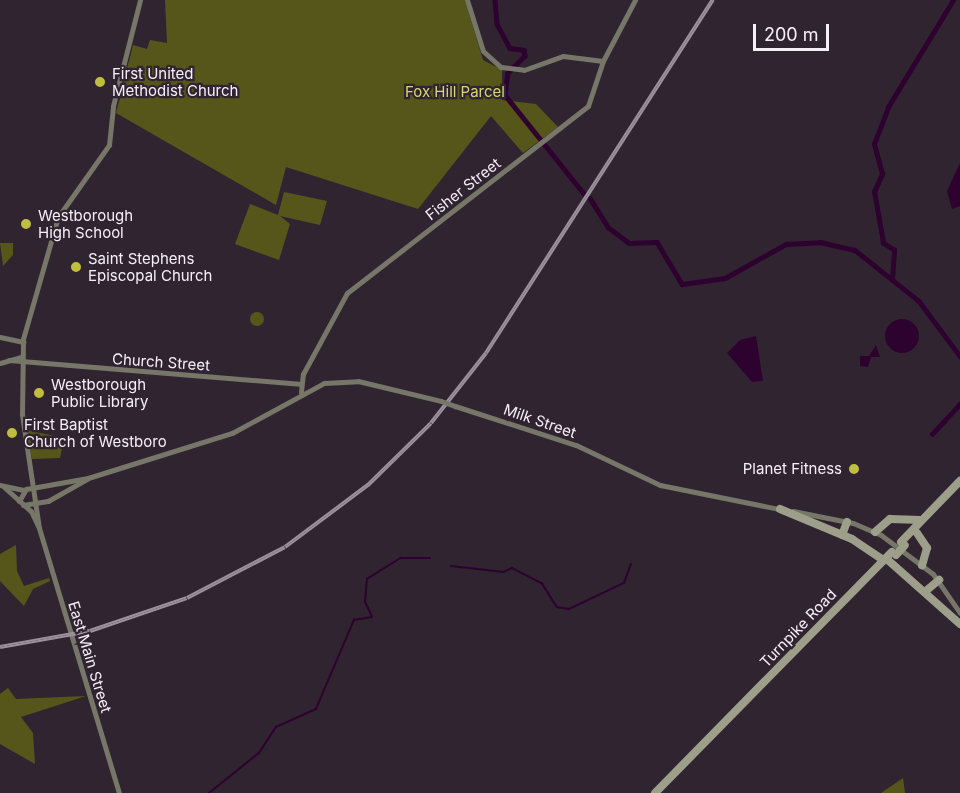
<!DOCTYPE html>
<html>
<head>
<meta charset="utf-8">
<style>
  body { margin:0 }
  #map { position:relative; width:960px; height:793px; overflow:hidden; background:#312431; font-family:Inter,sans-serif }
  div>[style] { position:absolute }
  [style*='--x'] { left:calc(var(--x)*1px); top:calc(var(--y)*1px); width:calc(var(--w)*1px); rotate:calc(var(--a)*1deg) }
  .green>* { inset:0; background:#57561a }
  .round { border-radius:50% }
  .water>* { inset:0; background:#2d022f }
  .stream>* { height:1.5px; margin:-0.75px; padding:0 0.75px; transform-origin:0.75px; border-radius:0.75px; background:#2d022f }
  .river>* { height:4.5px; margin:-2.25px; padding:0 2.25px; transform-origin:2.25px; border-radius:2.25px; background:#2d022f }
  .secondary>* { height:5px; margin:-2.5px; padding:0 2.5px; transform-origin:2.5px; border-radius:2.5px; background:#767669 }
  .highway>* { height:8px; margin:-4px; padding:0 4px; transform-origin:4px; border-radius:4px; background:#9e9f8a }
  .rail>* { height:4px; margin-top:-2px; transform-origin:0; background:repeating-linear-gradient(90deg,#312431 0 4.5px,#9c919c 0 9px); box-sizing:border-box; border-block:2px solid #9c919c }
  .secondary-bridge>* { height:5px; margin:-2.5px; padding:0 2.5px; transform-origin:2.5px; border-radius:2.5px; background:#767669 }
  .highway-bridge>* { height:8px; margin:-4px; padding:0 4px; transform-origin:4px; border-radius:4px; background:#9e9f8a }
  .dots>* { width:16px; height:16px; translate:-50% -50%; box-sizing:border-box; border:3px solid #312431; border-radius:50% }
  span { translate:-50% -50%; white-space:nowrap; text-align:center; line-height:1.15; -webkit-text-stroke:4.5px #312431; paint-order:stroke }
  .poi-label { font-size:15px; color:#f7eef7 }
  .left { translate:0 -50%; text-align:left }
  .right { translate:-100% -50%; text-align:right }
  .park-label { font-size:15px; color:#d8d772 }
  .street-label { font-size:15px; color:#f7eef7 }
  .scale { position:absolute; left:753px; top:24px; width:76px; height:27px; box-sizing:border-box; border:3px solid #f7eef7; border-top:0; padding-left:8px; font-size:18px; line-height:21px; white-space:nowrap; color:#f7eef7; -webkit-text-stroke:4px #312431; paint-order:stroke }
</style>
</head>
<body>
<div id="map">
  <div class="green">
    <div style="clip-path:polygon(165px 0,465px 0,483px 60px,502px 70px,502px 100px,536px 104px,558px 127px,523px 153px,491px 116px,418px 209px,286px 167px,276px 205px,116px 113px,133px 45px,147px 49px,150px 40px,167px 43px)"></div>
    <div style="clip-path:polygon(284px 192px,327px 201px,320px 225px,280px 216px,290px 224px,279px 260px,235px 244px,250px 204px,278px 215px)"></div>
    <div style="clip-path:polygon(0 243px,13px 243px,13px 255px,3px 266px)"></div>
    <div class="round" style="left:250px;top:312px;width:14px;height:14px"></div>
    <div style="clip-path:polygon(27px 430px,64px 438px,60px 458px,32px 459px)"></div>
    <div style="clip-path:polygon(16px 545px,17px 571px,24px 586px,49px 578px,50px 581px,33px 589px,24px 606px,0 581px,0 554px)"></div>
    <div style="clip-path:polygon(8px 688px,16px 699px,86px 696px,21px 717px,33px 733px,35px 764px,0 744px,0 694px)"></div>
    <div style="clip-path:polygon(903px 778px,905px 793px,881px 793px)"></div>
  </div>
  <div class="water">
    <div style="clip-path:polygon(960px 163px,960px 206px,952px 209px,947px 191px)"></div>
    <div class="round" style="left:885px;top:319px;width:34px;height:34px"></div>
    <div style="clip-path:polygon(756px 336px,763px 381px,752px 382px,727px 353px,740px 340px)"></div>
    <div style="clip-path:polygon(876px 345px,880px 357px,871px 357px,868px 367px,860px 366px,860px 356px,869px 356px)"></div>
  </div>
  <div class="stream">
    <div style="--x:451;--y:566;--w:53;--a:6.5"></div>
    <div style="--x:504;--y:572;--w:9;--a:-27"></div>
    <div style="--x:512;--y:568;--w:34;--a:27"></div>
    <div style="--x:542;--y:583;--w:28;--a:58"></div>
    <div style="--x:557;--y:607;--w:12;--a:9"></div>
    <div style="--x:569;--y:609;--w:61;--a:-25.3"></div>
    <div style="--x:624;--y:583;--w:20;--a:-70"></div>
    <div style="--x:209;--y:793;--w:64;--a:-38.7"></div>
    <div style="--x:259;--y:753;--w:31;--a:-57"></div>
    <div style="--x:276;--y:727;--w:44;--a:-24.2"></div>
    <div style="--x:316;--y:709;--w:97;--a:-66.9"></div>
    <div style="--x:354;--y:620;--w:18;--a:-9"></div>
    <div style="--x:372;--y:617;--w:17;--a:-115"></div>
    <div style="--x:365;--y:602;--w:23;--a:-85"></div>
    <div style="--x:367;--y:579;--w:40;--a:-32"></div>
    <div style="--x:401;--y:558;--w:29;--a:0"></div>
  </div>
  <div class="river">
    <div style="--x:495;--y:0;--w:24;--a:85"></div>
    <div style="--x:497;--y:24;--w:27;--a:62"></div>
    <div style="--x:510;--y:48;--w:14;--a:8"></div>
    <div style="--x:524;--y:50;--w:6;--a:81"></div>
    <div style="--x:525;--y:56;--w:24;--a:135"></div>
    <div style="--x:508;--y:73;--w:22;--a:98"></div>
    <div style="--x:505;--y:95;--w:128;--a:51.3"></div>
    <div style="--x:590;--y:198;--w:34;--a:58"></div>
    <div style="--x:608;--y:227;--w:26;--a:37"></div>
    <div style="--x:629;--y:243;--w:28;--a:-2"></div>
    <div style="--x:657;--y:242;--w:49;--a:59.2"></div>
    <div style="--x:682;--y:284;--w:43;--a:-7.9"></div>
    <div style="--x:725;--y:278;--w:70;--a:-29.1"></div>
    <div style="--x:786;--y:244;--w:34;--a:-3"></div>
    <div style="--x:820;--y:242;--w:36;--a:13"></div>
    <div style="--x:855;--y:250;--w:82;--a:38.6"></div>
    <div style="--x:919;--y:301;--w:69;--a:53.3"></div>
    <div style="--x:892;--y:280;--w:30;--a:-86"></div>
    <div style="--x:894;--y:250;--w:13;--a:-148"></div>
    <div style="--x:883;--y:243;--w:12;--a:-99"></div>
    <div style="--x:881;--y:231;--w:40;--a:-100"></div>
    <div style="--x:874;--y:192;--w:20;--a:-66"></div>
    <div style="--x:882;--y:174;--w:31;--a:-105"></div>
    <div style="--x:874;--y:144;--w:40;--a:-69"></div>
    <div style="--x:888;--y:107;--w:125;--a:-58.7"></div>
    <div style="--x:932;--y:434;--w:41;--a:-47"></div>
  </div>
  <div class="secondary">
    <div style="--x:467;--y:0;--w:53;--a:72.6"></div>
    <div style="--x:483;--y:51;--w:24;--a:42"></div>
    <div style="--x:501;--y:67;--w:23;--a:7"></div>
    <div style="--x:524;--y:70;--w:41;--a:-19.7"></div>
    <div style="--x:563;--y:56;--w:40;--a:7.1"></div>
    <div style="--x:0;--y:337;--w:24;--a:12"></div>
    <div style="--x:9;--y:360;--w:291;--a:4.7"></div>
    <div style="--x:0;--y:363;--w:22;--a:-16"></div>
    <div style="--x:301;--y:392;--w:18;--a:-84"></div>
    <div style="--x:303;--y:374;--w:92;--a:-61.5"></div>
    <div style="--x:347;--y:293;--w:305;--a:-37.8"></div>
    <div style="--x:588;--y:106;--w:47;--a:-71.6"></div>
    <div style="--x:603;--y:61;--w:69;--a:-62.3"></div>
    <div style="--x:455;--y:406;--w:127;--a:17.9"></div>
    <div style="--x:576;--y:445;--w:93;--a:25.5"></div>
    <div style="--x:660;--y:485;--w:126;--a:11.4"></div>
    <div style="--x:0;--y:485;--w:24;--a:12"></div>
    <div style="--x:4;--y:487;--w:36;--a:42"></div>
    <div style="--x:31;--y:511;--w:19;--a:65"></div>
    <div style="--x:39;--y:528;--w:277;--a:73.2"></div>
    <div style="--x:19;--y:501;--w:14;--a:-60"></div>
    <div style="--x:26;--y:489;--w:63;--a:-10.1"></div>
    <div style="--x:88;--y:478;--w:151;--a:-17.4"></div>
    <div style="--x:232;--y:433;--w:105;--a:-28.5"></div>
    <div style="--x:324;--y:383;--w:34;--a:-3"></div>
    <div style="--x:358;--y:381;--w:85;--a:13.5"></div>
    <div style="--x:23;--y:505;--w:25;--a:-9"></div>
    <div style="--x:48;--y:501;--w:45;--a:-29.4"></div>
    <div style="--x:793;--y:511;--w:61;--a:11.3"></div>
    <div style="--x:853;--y:523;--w:30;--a:23"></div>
    <div style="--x:881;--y:535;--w:65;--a:36.9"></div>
    <div style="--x:933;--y:574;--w:47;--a:55.3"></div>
    <div style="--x:39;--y:528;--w:115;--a:-98.5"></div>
    <div style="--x:22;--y:414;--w:75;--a:-89.2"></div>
    <div style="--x:23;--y:339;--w:127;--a:-74"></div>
    <div style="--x:58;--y:217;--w:88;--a:-54.7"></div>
    <div style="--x:109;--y:145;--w:39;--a:-84"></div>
    <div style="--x:113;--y:106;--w:109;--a:-75.7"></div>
  </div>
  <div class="highway">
    <div style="--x:780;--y:509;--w:78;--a:22.6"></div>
    <div style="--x:852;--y:539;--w:37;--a:34"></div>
    <div style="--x:875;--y:532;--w:20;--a:-41"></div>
    <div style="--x:890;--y:519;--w:31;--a:2"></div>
    <div style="--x:917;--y:533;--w:18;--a:56"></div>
    <div style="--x:927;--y:548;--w:18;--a:106"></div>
    <div style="--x:842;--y:535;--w:14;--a:-69"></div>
    <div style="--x:901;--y:542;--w:85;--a:-46"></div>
    <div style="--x:889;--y:561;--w:95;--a:41.6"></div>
    <div style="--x:927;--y:590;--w:16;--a:-40"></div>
    <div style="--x:655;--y:793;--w:338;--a:-45.5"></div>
  </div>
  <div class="rail">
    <div style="--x:0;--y:647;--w:91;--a:-10.1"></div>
    <div style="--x:90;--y:631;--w:102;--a:-18.8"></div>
    <div style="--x:187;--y:598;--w:110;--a:-27.5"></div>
    <div style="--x:285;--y:547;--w:104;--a:-36.8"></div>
    <div style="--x:368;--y:485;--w:88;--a:-44.5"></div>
    <div style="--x:431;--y:423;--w:89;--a:-51.8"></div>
    <div style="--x:486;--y:353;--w:420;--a:-57.3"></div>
  </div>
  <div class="secondary-bridge">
    <div style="--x:441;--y:401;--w:15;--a:20"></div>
  </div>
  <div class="highway-bridge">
    <div style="--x:896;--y:555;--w:13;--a:-48"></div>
  </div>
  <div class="dots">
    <div style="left:100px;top:82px;background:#c0be40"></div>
    <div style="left:26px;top:224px;background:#c0be40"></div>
    <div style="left:76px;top:267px;background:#c0be40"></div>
    <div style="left:39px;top:393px;background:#c0be40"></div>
    <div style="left:12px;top:433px;background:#c0be40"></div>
    <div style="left:854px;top:469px;background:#c0be40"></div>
  </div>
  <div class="poi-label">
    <span class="left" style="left:112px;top:82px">First United<br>Methodist Church</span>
    <span class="left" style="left:38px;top:224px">Westborough<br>High School</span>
    <span class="left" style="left:88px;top:267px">Saint Stephens<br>Episcopal Church</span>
    <span class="left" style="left:51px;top:393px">Westborough<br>Public Library</span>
    <span class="left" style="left:24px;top:433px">First Baptist<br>Church of Westboro</span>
    <span class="right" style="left:842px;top:469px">Planet Fitness</span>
  </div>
  <div class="park-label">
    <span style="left:455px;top:92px">Fox Hill Parcel</span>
  </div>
  <div class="street-label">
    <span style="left:463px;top:189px;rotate:-38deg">Fisher Street</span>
    <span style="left:161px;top:362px;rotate:4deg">Church Street</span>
    <span style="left:540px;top:421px;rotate:19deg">Milk Street</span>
    <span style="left:798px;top:628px;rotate:-46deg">Turnpike Road</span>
    <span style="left:90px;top:657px;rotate:73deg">East Main Street</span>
  </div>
  <div class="scale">200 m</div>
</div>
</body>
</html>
